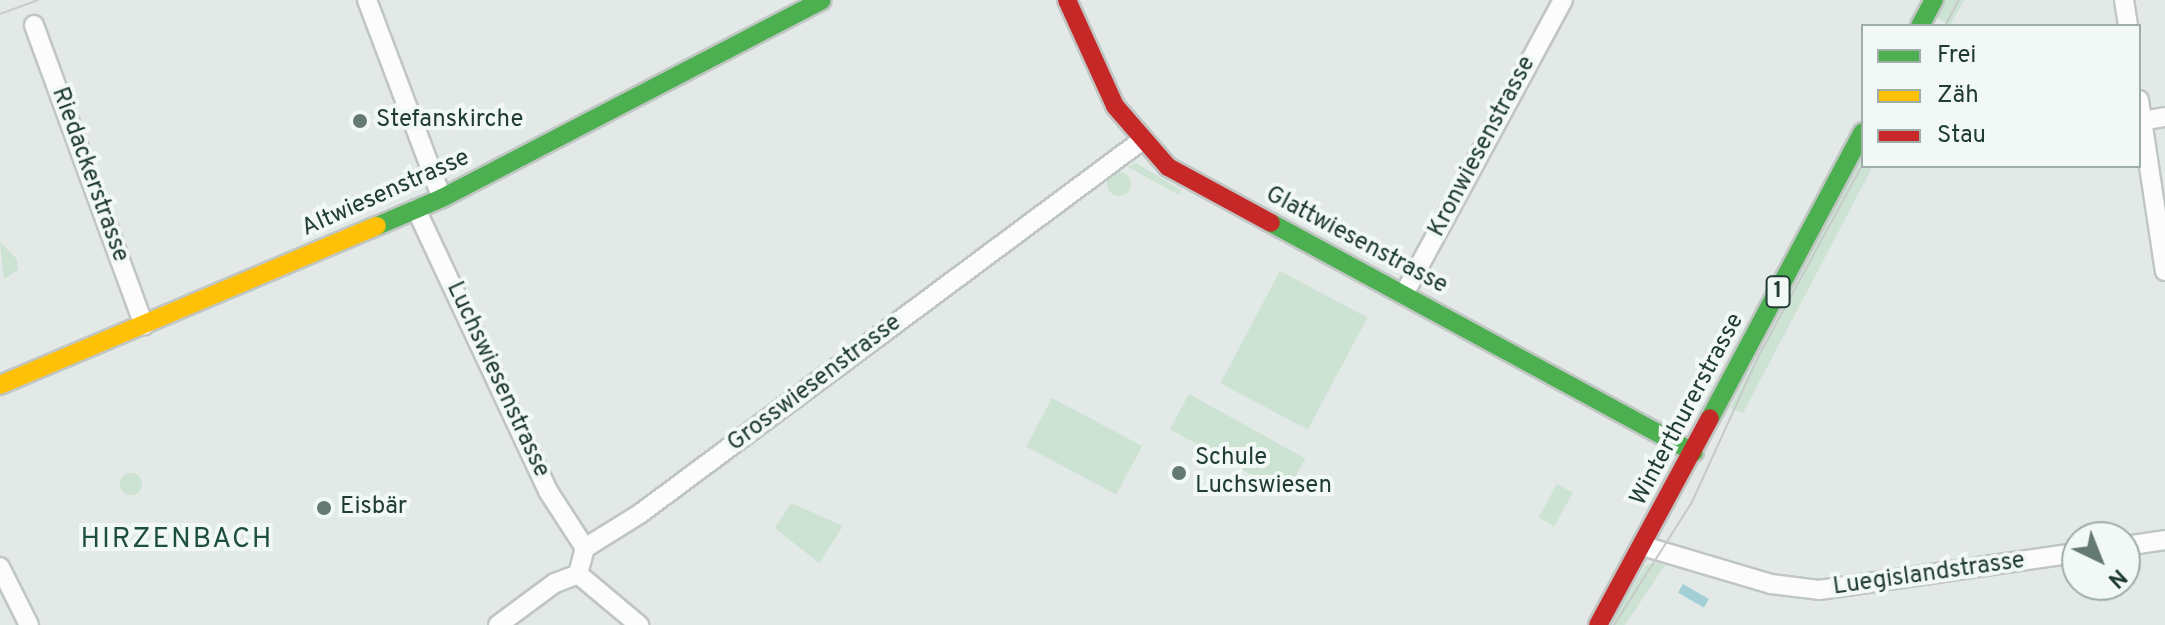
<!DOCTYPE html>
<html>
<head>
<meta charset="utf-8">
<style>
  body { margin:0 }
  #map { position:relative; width:2165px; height:625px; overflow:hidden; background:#e3e9e6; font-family:Overpass,sans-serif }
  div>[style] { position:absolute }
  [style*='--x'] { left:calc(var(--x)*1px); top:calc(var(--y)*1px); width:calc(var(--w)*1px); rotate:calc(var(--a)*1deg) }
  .green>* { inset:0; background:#cce2d3; transform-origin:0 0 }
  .round { border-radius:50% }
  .water>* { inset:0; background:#a3d0d7; transform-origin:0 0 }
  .roads { filter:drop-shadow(2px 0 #c0c6c3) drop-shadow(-2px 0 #c0c6c3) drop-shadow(0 2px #c0c6c3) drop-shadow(0 -2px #c0c6c3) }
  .street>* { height:18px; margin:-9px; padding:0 9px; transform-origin:9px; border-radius:9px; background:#fbfcfb }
  .fast>* { height:18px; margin:-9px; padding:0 9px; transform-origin:9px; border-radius:9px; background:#4caf50 }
  .slow>* { height:18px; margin:-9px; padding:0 9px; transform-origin:9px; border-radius:9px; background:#ffc107 }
  .jam>* { height:18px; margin:-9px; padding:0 9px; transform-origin:9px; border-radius:9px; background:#c62828 }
  .tram>* { height:2px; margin:-1px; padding:0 1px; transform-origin:1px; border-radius:1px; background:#c6cac9 }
  .dots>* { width:22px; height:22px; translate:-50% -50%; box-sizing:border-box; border:4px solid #f1f8f5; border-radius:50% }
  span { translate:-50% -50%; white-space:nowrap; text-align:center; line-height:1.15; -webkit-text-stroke:8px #f1f8f5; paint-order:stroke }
  .shield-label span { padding:2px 6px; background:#f1f8f5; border:2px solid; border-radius:6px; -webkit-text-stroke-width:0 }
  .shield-label { font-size:22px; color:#213c35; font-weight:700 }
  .poi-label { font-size:24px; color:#213c35 }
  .left { translate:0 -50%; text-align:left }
  .street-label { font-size:24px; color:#213c35 }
  .quarter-label { font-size:28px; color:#1d4e42; letter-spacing:2px }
  .legend { position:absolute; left:1861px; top:24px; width:280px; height:144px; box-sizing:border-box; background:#f1f8f5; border:2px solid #9eada8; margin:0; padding:10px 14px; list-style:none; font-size:24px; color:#213c35 }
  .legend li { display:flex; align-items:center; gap:16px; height:40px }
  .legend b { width:40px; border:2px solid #9eada8 }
  .north { position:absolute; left:2061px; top:521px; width:80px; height:80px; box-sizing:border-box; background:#f1f8f5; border:2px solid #9eada8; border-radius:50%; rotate:137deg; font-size:22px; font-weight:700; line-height:32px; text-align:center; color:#213c35 }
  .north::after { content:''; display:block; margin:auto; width:28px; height:36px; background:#657973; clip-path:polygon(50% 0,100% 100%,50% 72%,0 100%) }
</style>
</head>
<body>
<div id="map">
  <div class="green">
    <div style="clip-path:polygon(1944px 0,1964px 0,1950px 25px,1934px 16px)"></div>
    <div style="clip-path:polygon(1863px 154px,1863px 166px,1873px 166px,1743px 413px,1730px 408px)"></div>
    <div style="clip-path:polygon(1136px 163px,1181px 190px,1179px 195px,1128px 167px)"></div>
    <div class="round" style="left:1107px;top:172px;width:24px;height:24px"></div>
    <div style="clip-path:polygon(0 242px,17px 259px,18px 270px,4px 279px)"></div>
    <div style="left:1280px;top:271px;width:99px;height:127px;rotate:28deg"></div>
    <div style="left:1189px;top:394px;width:133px;height:40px;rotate:29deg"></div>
    <div style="left:1052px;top:398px;width:102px;height:55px;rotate:28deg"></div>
    <div class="round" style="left:120px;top:473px;width:22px;height:22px"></div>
    <div style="left:1557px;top:484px;width:18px;height:38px;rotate:29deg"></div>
    <div style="clip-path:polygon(791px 503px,843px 526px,819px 563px,775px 528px)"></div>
    <div style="clip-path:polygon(1658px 563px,1665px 565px,1625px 625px,1608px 625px,1646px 565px)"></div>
  </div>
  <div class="water">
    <div style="left:1683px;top:584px;width:30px;height:10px;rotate:30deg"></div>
  </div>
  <div class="roads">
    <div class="street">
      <div style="--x:367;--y:0;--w:212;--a:69.3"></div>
      <div style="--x:2124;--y:0;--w:26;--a:81"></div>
      <div style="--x:34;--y:25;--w:320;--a:69.9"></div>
      <div style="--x:2139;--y:100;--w:173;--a:81.4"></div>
      <div style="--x:2142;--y:121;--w:23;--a:-10"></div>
      <div style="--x:416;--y:209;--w:311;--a:64.9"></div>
      <div style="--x:548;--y:491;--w:68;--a:57"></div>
      <div style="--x:1404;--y:294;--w:334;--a:-61.6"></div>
      <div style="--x:1643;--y:546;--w:134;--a:16.5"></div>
      <div style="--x:1771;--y:584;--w:48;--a:7.1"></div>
      <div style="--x:1819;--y:590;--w:261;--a:-8.2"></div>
      <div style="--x:2125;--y:546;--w:40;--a:-8.5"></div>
      <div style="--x:0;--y:567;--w:65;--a:63.4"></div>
      <div style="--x:578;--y:574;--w:27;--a:-75"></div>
      <div style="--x:585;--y:548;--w:66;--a:-32"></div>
      <div style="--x:641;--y:513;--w:623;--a:-36.65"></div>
      <div style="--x:578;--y:574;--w:80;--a:39.9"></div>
      <div style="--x:498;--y:625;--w:71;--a:-36.4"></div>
      <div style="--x:555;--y:583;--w:25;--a:-21"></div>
    </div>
    <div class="fast">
      <div style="--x:1920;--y:26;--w:30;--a:-62"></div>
      <div style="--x:1271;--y:223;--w:481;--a:28.5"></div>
      <div style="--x:377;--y:226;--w:71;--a:-23.3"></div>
      <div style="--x:442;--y:198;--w:428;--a:-27.5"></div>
      <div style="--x:1710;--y:418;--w:324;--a:-61.9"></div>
    </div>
    <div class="slow">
      <div style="--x:0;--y:385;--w:409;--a:-22.9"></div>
    </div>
    <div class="jam">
      <div style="--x:1067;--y:0;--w:116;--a:65.6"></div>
      <div style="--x:1115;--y:106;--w:81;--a:49"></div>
      <div style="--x:1168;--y:167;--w:117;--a:28.5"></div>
      <div style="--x:1598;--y:625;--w:235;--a:-61.6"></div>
    </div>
  </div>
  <div class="tram">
    <div style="--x:0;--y:14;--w:40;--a:-20.2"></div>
    <div style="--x:1945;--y:26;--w:30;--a:-62"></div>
    <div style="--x:1614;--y:625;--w:146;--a:-57.6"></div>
    <div style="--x:1692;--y:502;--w:159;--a:-65.5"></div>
    <div style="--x:1758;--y:357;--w:220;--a:-61.5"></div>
  </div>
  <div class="dots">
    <div style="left:360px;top:121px;background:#657973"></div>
    <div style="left:1179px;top:473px;background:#657973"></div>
    <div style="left:324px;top:508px;background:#657973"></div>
  </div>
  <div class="shield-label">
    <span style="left:1778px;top:292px">1</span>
  </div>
  <div class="poi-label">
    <span class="left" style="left:376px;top:121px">Stefanskirche</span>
    <span class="left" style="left:1195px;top:473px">Schule<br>Luchswiesen</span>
    <span class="left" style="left:340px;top:508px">Eisbär</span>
  </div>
  <div class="street-label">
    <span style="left:1483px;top:147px;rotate:-62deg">Kronwiesenstrasse</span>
    <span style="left:89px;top:175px;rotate:70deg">Riedackerstrasse</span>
    <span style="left:386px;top:194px;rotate:-24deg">Altwiesenstrasse</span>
    <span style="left:1356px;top:241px;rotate:28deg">Glattwiesenstrasse</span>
    <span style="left:497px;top:380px;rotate:65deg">Luchswiesenstrasse</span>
    <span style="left:815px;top:384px;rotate:-37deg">Grosswiesenstrasse</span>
    <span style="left:1688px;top:410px;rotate:-62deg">Winterthurerstrasse</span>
    <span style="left:1929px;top:575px;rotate:-8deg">Luegislandstrasse</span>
  </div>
  <div class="quarter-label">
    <span style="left:177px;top:540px">HIRZENBACH</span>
  </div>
  <ul class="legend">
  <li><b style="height:10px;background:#4caf50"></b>Frei</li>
  <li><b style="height:10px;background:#ffc107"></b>Zäh</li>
  <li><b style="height:10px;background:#c62828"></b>Stau</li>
  </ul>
  <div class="north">N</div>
</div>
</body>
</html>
